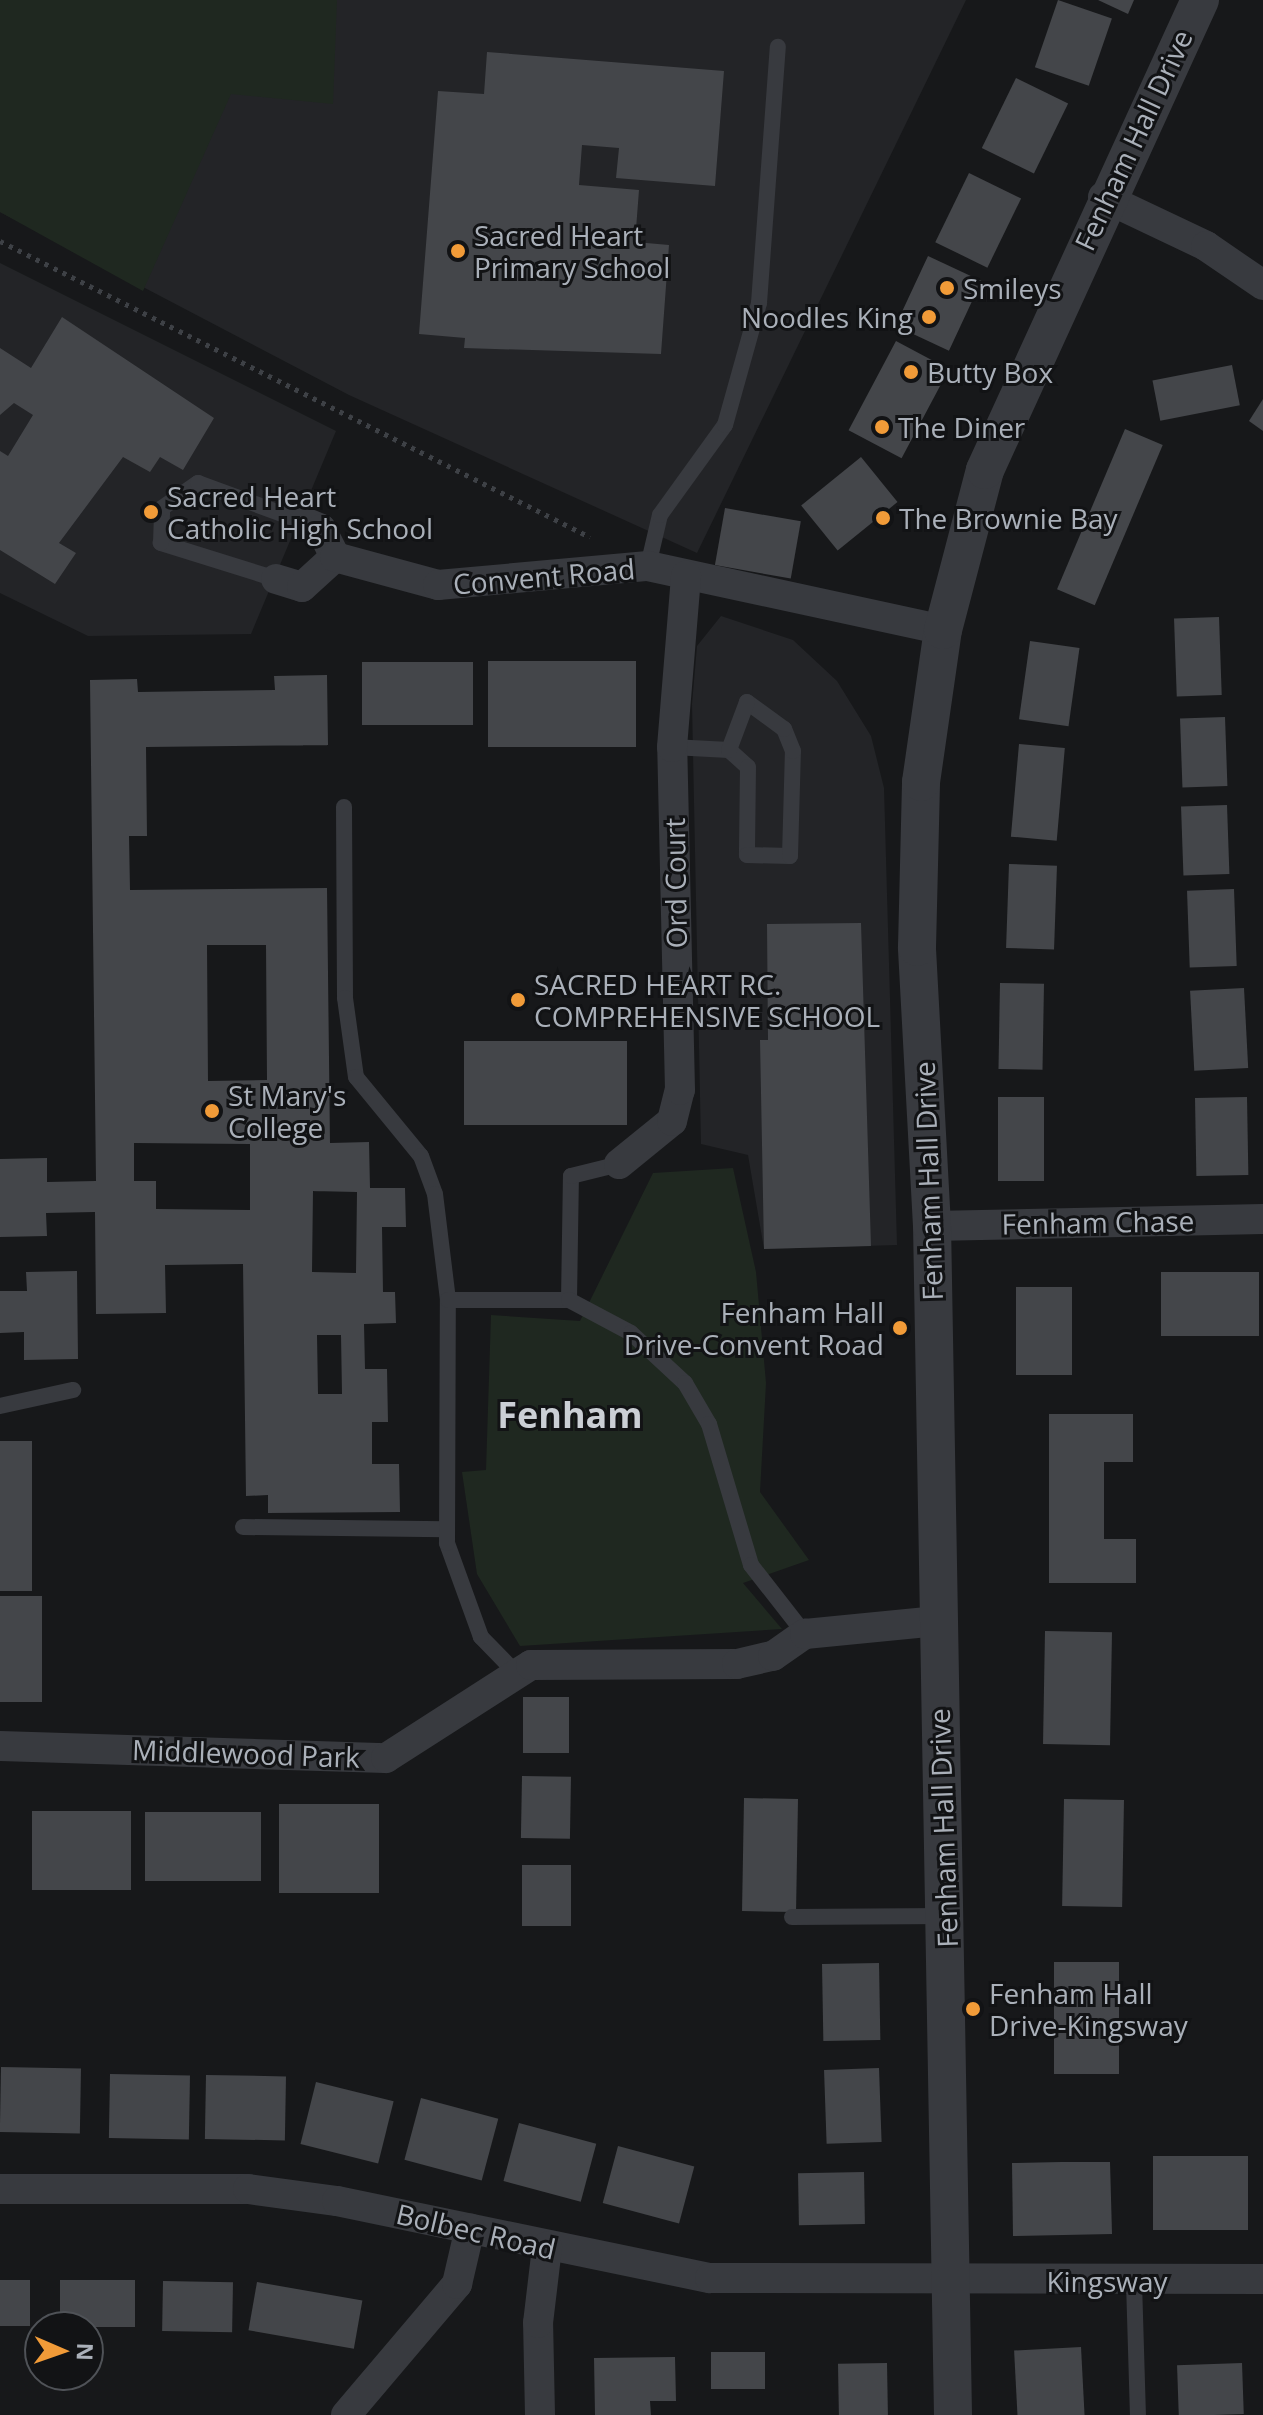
<!DOCTYPE html>
<html>
<head>
<meta charset="utf-8">
<style>
  body { margin:0 }
  #map { position:relative; width:1263px; height:2415px; overflow:hidden; background:#17181a; font-family:"Open Sans",sans-serif }
  div>[style] { position:absolute }
  [style*='--x'] { left:calc(var(--x)*1px); top:calc(var(--y)*1px); width:calc(var(--w)*1px); rotate:calc(var(--a)*1deg) }
  .built>* { inset:0; background:#232427 }
  .green>* { inset:0; background:#1f2820 }
  .building>* { inset:0; background:#44464a; transform-origin:0 0 }
  .path>* { height:5px; margin-top:-2.5px; transform-origin:0; background:repeating-linear-gradient(90deg,#3e4146 0 4px,transparent 0 10px) }
  .service>* { height:16px; margin:-8px; padding:0 8px; transform-origin:8px; border-radius:8px; background:#383a3f }
  .minor>* { height:30px; margin:-15px; padding:0 15px; transform-origin:15px; border-radius:15px; background:#383a3f }
  .tertiary>* { height:38px; margin:-19px; padding:0 19px; transform-origin:19px; border-radius:19px; background:#383a3f }
  .dots>* { width:22px; height:22px; translate:-50% -50%; box-sizing:border-box; border:4px solid #121315; border-radius:50% }
  span { translate:-50% -50%; white-space:nowrap; text-align:center; line-height:1.15; -webkit-text-stroke:6px #121315; paint-order:stroke }
  .street-label { font-size:28px; color:#aab0b9 }
  .poi-label { font-size:28px; color:#aab0b9 }
  .left { translate:0 -50%; text-align:left }
  .right { translate:-100% -50%; text-align:right }
  .district-label { font-size:36px; color:#cbcfd5; font-weight:700 }
  .north { position:absolute; left:24px; top:2311px; width:80px; height:80px; box-sizing:border-box; background:#121315; border:2px solid #4f5257; border-radius:50%; rotate:92deg; font-size:22px; font-weight:700; line-height:32px; text-align:center; color:#aab0b9 }
  .north::after { content:''; display:block; margin:auto; width:28px; height:36px; background:#f19b38; clip-path:polygon(50% 0,100% 100%,50% 72%,0 100%) }
</style>
</head>
<body>
<div id="map">
  <div class="built">
    <div style="clip-path:polygon(0 0,966px 0,697px 553px,349px 395px,0 212px)"></div>
    <div style="clip-path:polygon(0 263px,336px 431px,251px 634px,88px 636px,0 593px)"></div>
    <div style="clip-path:polygon(721px 616px,793px 640px,837px 681px,871px 736px,884px 788px,897px 1245px,764px 1249px,748px 1155px,701px 1144px,692px 704px,697px 646px)"></div>
  </div>
  <div class="green">
    <div style="clip-path:polygon(0 0,337px 0,333px 104px,231px 94px,143px 291px,0 212px)"></div>
    <div style="clip-path:polygon(733px 1168px,756px 1272px,766px 1383px,760px 1492px,809px 1560px,743px 1583px,782px 1629px,520px 1646px,477px 1574px,462px 1472px,486px 1470px,491px 1315px,580px 1321px,653px 1173px)"></div>
  </div>
  <div class="building">
    <div style="left:1058px;top:0;width:57px;height:71px;rotate:19deg"></div>
    <div style="clip-path:polygon(1098px 0,1134px 0,1128px 14px)"></div>
    <div style="clip-path:polygon(487px 52px,724px 71px,715px 186px,616px 178px,619px 148px,582px 145px,579px 185px,639px 190px,635px 242px,669px 245px,661px 354px,464px 348px,465px 338px,419px 334px,438px 91px,484px 94px)"></div>
    <div style="left:1016px;top:78px;width:58px;height:78px;rotate:26deg"></div>
    <div style="left:969px;top:173px;width:58px;height:77px;rotate:26deg"></div>
    <div style="left:928px;top:256px;width:59px;height:77px;rotate:25deg"></div>
    <div style="clip-path:polygon(62px 317px,214px 418px,183px 470px,160px 457px,150px 472px,123px 457px,59px 543px,76px 553px,55px 584px,0 550px,0 451px,8px 456px,33px 415px,14px 403px,0 415px,0 348px,31px 368px)"></div>
    <div style="left:896px;top:341px;width:60px;height:101px;rotate:28deg"></div>
    <div style="left:1232px;top:365px;width:41px;height:81px;rotate:79deg"></div>
    <div style="clip-path:polygon(1263px 399px,1263px 431px,1249px 421px)"></div>
    <div style="left:1125px;top:429px;width:41px;height:174px;rotate:23deg"></div>
    <div style="left:861px;top:457px;width:58px;height:77px;rotate:51deg"></div>
    <div style="left:725px;top:508px;width:77px;height:58px;rotate:10deg"></div>
    <div style="left:1219px;top:617px;width:78px;height:45px;rotate:88deg"></div>
    <div style="left:1030px;top:641px;width:50px;height:79px;rotate:8deg"></div>
    <div style="left:488px;top:661px;width:148px;height:86px"></div>
    <div style="left:362px;top:662px;width:111px;height:63px"></div>
    <div style="clip-path:polygon(evenodd,327px 675px,328px 745px,146px 747px,147px 836px,129px 836px,130px 890px,327px 888px,330px 1143px,369px 1142px,370px 1188px,405px 1188px,406px 1227px,382px 1227px,383px 1292px,395px 1292px,396px 1323px,364px 1324px,365px 1369px,387px 1369px,388px 1422px,372px 1422px,372px 1464px,399px 1464px,400px 1512px,268px 1513px,268px 1495px,246px 1496px,243px 1264px,165px 1265px,166px 1313px,96px 1314px,95px 1212px,46px 1213px,47px 1236px,0 1237px,0 1159px,47px 1158px,47px 1182px,96px 1181px,90px 680px,137px 679px,138px 692px,275px 690px,274px 676px,327px 675px,207px 945px,266px 945px,267px 1080px,208px 1081px,207px 945px,327px 675px,134px 1143px,250px 1144px,250px 1210px,156px 1209px,156px 1181px,134px 1181px,134px 1143px,327px 675px,313px 1191px,357px 1192px,356px 1273px,312px 1272px,313px 1191px,327px 675px,317px 1335px,341px 1335px,342px 1394px,318px 1394px,317px 1335px)"></div>
    <div style="left:1225px;top:717px;width:69px;height:45px;rotate:88deg"></div>
    <div style="left:1019px;top:744px;width:46px;height:93px;rotate:5deg"></div>
    <div style="left:1227px;top:805px;width:69px;height:46px;rotate:88deg"></div>
    <div style="left:1009px;top:864px;width:48px;height:84px;rotate:2deg"></div>
    <div style="left:1234px;top:889px;width:77px;height:47px;rotate:88deg"></div>
    <div style="clip-path:polygon(861px 923px,871px 1246px,764px 1249px,760px 1040px,768px 1040px,767px 924px)"></div>
    <div style="left:1000px;top:983px;width:44px;height:86px;rotate:1deg"></div>
    <div style="left:1244px;top:988px;width:80px;height:54px;rotate:87deg"></div>
    <div style="left:464px;top:1041px;width:163px;height:84px"></div>
    <div style="left:998px;top:1097px;width:46px;height:84px"></div>
    <div style="left:1247px;top:1097px;width:78px;height:52px;rotate:89deg"></div>
    <div style="clip-path:polygon(77px 1271px,78px 1359px,24px 1360px,24px 1332px,0 1333px,0 1291px,27px 1291px,26px 1272px)"></div>
    <div style="left:1161px;top:1272px;width:98px;height:64px"></div>
    <div style="left:1016px;top:1287px;width:56px;height:88px"></div>
    <div style="clip-path:polygon(1049px 1414px,1133px 1414px,1133px 1462px,1104px 1462px,1104px 1539px,1136px 1539px,1136px 1583px,1049px 1583px)"></div>
    <div style="left:0;top:1441px;width:32px;height:150px"></div>
    <div style="left:0;top:1596px;width:42px;height:106px"></div>
    <div style="left:1045px;top:1631px;width:67px;height:113px;rotate:1deg"></div>
    <div style="left:569px;top:1697px;width:56px;height:46px;rotate:90deg"></div>
    <div style="left:522px;top:1776px;width:49px;height:62px;rotate:1deg"></div>
    <div style="left:798px;top:1799px;width:113px;height:54px;rotate:91deg"></div>
    <div style="left:1064px;top:1799px;width:60px;height:107px;rotate:1deg"></div>
    <div style="left:279px;top:1804px;width:100px;height:89px"></div>
    <div style="left:32px;top:1811px;width:99px;height:79px"></div>
    <div style="left:145px;top:1812px;width:116px;height:69px"></div>
    <div style="left:522px;top:1865px;width:49px;height:61px"></div>
    <div style="left:1054px;top:1962px;width:65px;height:112px"></div>
    <div style="left:879px;top:1963px;width:77px;height:57px;rotate:89deg"></div>
    <div style="left:1px;top:2067px;width:80px;height:65px;rotate:1deg"></div>
    <div style="left:879px;top:2068px;width:74px;height:55px;rotate:88deg"></div>
    <div style="left:110px;top:2074px;width:80px;height:64px;rotate:1deg"></div>
    <div style="left:206px;top:2075px;width:80px;height:64px;rotate:1deg"></div>
    <div style="left:316px;top:2082px;width:80px;height:64px;rotate:14deg"></div>
    <div style="left:421px;top:2098px;width:80px;height:64px;rotate:15deg"></div>
    <div style="left:519px;top:2123px;width:80px;height:60px;rotate:15deg"></div>
    <div style="left:618px;top:2146px;width:79px;height:59px;rotate:15deg"></div>
    <div style="left:1248px;top:2156px;width:74px;height:95px;rotate:90deg"></div>
    <div style="clip-path:polygon(1061px 2162px,1110px 2162px,1112px 2234px,1013px 2236px,1012px 2163px)"></div>
    <div style="left:864px;top:2172px;width:52px;height:66px;rotate:89deg"></div>
    <div style="left:0;top:2280px;width:30px;height:46px"></div>
    <div style="left:60px;top:2280px;width:75px;height:47px"></div>
    <div style="left:163px;top:2281px;width:70px;height:50px;rotate:1deg"></div>
    <div style="left:257px;top:2282px;width:107px;height:49px;rotate:10deg"></div>
    <div style="left:1081px;top:2347px;width:68px;height:67px;rotate:87deg"></div>
    <div style="left:711px;top:2352px;width:54px;height:37px"></div>
    <div style="clip-path:polygon(675px 2357px,676px 2401px,650px 2401px,651px 2415px,595px 2415px,594px 2358px)"></div>
    <div style="left:887px;top:2363px;width:52px;height:49px;rotate:89deg"></div>
    <div style="left:1242px;top:2363px;width:51px;height:65px;rotate:88deg"></div>
  </div>
  <div class="path">
    <div style="--x:0;--y:241;--w:660;--a:26.64"></div>
  </div>
  <div class="service">
    <div style="--x:648;--y:566;--w:52;--a:-76.8"></div>
    <div style="--x:660;--y:515;--w:111;--a:-54.2"></div>
    <div style="--x:725;--y:425;--w:127;--a:-74.4"></div>
    <div style="--x:759;--y:303;--w:257;--a:-85.8"></div>
    <div style="--x:276;--y:579;--w:121;--a:-162.6"></div>
    <div style="--x:161;--y:543;--w:35;--a:-88"></div>
    <div style="--x:162;--y:508;--w:44;--a:-34.8"></div>
    <div style="--x:198;--y:483;--w:113;--a:20.2"></div>
    <div style="--x:672;--y:747;--w:57;--a:3"></div>
    <div style="--x:729;--y:750;--w:25;--a:42"></div>
    <div style="--x:748;--y:767;--w:88;--a:90.7"></div>
    <div style="--x:747;--y:855;--w:43;--a:1.3"></div>
    <div style="--x:790;--y:856;--w:105;--a:-88.4"></div>
    <div style="--x:793;--y:751;--w:24;--a:-112"></div>
    <div style="--x:784;--y:729;--w:46;--a:-143.9"></div>
    <div style="--x:747;--y:702;--w:51;--a:110.6"></div>
    <div style="--x:344;--y:807;--w:191;--a:89.7"></div>
    <div style="--x:345;--y:998;--w:80;--a:82.1"></div>
    <div style="--x:356;--y:1077;--w:102;--a:50.6"></div>
    <div style="--x:421;--y:1156;--w:40;--a:69.8"></div>
    <div style="--x:435;--y:1194;--w:107;--a:83"></div>
    <div style="--x:569;--y:1300;--w:124;--a:-89.1"></div>
    <div style="--x:571;--y:1176;--w:49;--a:-14"></div>
    <div style="--x:0;--y:1406;--w:75;--a:-12.4"></div>
    <div style="--x:243;--y:1527;--w:203;--a:0.6"></div>
    <div style="--x:517;--y:1674;--w:52;--a:-134.2"></div>
    <div style="--x:481;--y:1637;--w:100;--a:-109.9"></div>
    <div style="--x:447;--y:1543;--w:243;--a:-89.8"></div>
    <div style="--x:448;--y:1300;--w:121;--a:0"></div>
    <div style="--x:569;--y:1300;--w:70;--a:28"></div>
    <div style="--x:631;--y:1333;--w:74;--a:42.8"></div>
    <div style="--x:685;--y:1383;--w:48;--a:59.7"></div>
    <div style="--x:709;--y:1424;--w:147;--a:73.4"></div>
    <div style="--x:751;--y:1565;--w:88;--a:52"></div>
    <div style="--x:792;--y:1917;--w:154;--a:-0.4"></div>
    <div style="--x:1134;--y:2282;--w:133;--a:88.3"></div>
  </div>
  <div class="minor">
    <div style="--x:1103;--y:197;--w:114;--a:25.4"></div>
    <div style="--x:1206;--y:246;--w:69;--a:34.4"></div>
    <div style="--x:304;--y:522;--w:18;--a:22"></div>
    <div style="--x:321;--y:529;--w:31;--a:63"></div>
    <div style="--x:276;--y:579;--w:27;--a:17"></div>
    <div style="--x:302;--y:587;--w:45;--a:-42.3"></div>
    <div style="--x:335;--y:557;--w:107;--a:15.2"></div>
    <div style="--x:438;--y:585;--w:211;--a:-5.2"></div>
    <div style="--x:648;--y:566;--w:302;--a:12.2"></div>
    <div style="--x:619;--y:1164;--w:68;--a:-39.1"></div>
    <div style="--x:672;--y:1121;--w:32;--a:-76"></div>
    <div style="--x:680;--y:1090;--w:343;--a:-91.3"></div>
    <div style="--x:672;--y:747;--w:172;--a:-85.3"></div>
    <div style="--x:932;--y:1226;--w:331;--a:-1.2"></div>
    <div style="--x:0;--y:1746;--w:386;--a:1.8"></div>
    <div style="--x:386;--y:1758;--w:172;--a:-32.7"></div>
    <div style="--x:531;--y:1665;--w:206;--a:-0.3"></div>
    <div style="--x:737;--y:1664;--w:37;--a:-13"></div>
    <div style="--x:773;--y:1656;--w:39;--a:-35"></div>
    <div style="--x:805;--y:1634;--w:133;--a:-5.6"></div>
    <div style="--x:0;--y:2189;--w:248;--a:0"></div>
    <div style="--x:248;--y:2189;--w:90;--a:7.7"></div>
    <div style="--x:337;--y:2201;--w:381;--a:11.7"></div>
    <div style="--x:710;--y:2278;--w:553;--a:0.1"></div>
    <div style="--x:346;--y:2415;--w:172;--a:-49.7"></div>
    <div style="--x:457;--y:2284;--w:57;--a:-76.9"></div>
    <div style="--x:540;--y:2415;--w:92;--a:-91.2"></div>
    <div style="--x:538;--y:2323;--w:77;--a:-83.2"></div>
  </div>
  <div class="tertiary">
    <div style="--x:953;--y:2415;--w:1189;--a:-91.01"></div>
    <div style="--x:932;--y:1226;--w:279;--a:-93.1"></div>
    <div style="--x:917;--y:947;--w:165;--a:-88.6"></div>
    <div style="--x:921;--y:782;--w:154;--a:-81.8"></div>
    <div style="--x:943;--y:630;--w:165;--a:-75.3"></div>
    <div style="--x:985;--y:470;--w:517;--a:-65.42"></div>
  </div>
  <div class="dots">
    <div style="left:458px;top:251px;background:#f19b38"></div>
    <div style="left:947px;top:288px;background:#f19b38"></div>
    <div style="left:929px;top:317px;background:#f19b38"></div>
    <div style="left:911px;top:372px;background:#f19b38"></div>
    <div style="left:882px;top:427px;background:#f19b38"></div>
    <div style="left:151px;top:512px;background:#f19b38"></div>
    <div style="left:883px;top:518px;background:#f19b38"></div>
    <div style="left:518px;top:1000px;background:#f19b38"></div>
    <div style="left:212px;top:1111px;background:#f19b38"></div>
    <div style="left:900px;top:1328px;background:#f19b38"></div>
    <div style="left:973px;top:2009px;background:#f19b38"></div>
  </div>
  <div class="street-label">
    <span style="left:1133px;top:140px;rotate:-65deg">Fenham Hall Drive</span>
    <span style="left:544px;top:576px;rotate:-5deg">Convent Road</span>
    <span style="left:675px;top:883px;rotate:-91deg">Ord Court</span>
    <span style="left:928px;top:1181px;rotate:-92deg">Fenham Hall Drive</span>
    <span style="left:1098px;top:1222px;rotate:-1deg">Fenham Chase</span>
    <span style="left:246px;top:1753px;rotate:2deg">Middlewood Park</span>
    <span style="left:943px;top:1828px;rotate:-92deg">Fenham Hall Drive</span>
    <span style="left:476px;top:2231px;rotate:13deg">Bolbec Road</span>
    <span style="left:1107px;top:2281px">Kingsway</span>
  </div>
  <div class="poi-label">
    <span class="left" style="left:474px;top:251px">Sacred Heart<br>Primary School</span>
    <span class="left" style="left:963px;top:288px">Smileys</span>
    <span class="right" style="left:913px;top:317px">Noodles King</span>
    <span class="left" style="left:927px;top:372px">Butty Box</span>
    <span class="left" style="left:898px;top:427px">The Diner</span>
    <span class="left" style="left:167px;top:512px">Sacred Heart<br>Catholic High School</span>
    <span class="left" style="left:899px;top:518px">The Brownie Bay</span>
    <span class="left" style="left:534px;top:1000px">SACRED HEART RC.<br>COMPREHENSIVE SCHOOL</span>
    <span class="left" style="left:228px;top:1111px">St Mary's<br>College</span>
    <span class="right" style="left:884px;top:1328px">Fenham Hall<br>Drive-Convent Road</span>
    <span class="left" style="left:989px;top:2009px">Fenham Hall<br>Drive-Kingsway</span>
  </div>
  <div class="district-label">
    <span style="left:570px;top:1415px">Fenham</span>
  </div>
  <div class="north">N</div>
</div>
</body>
</html>
